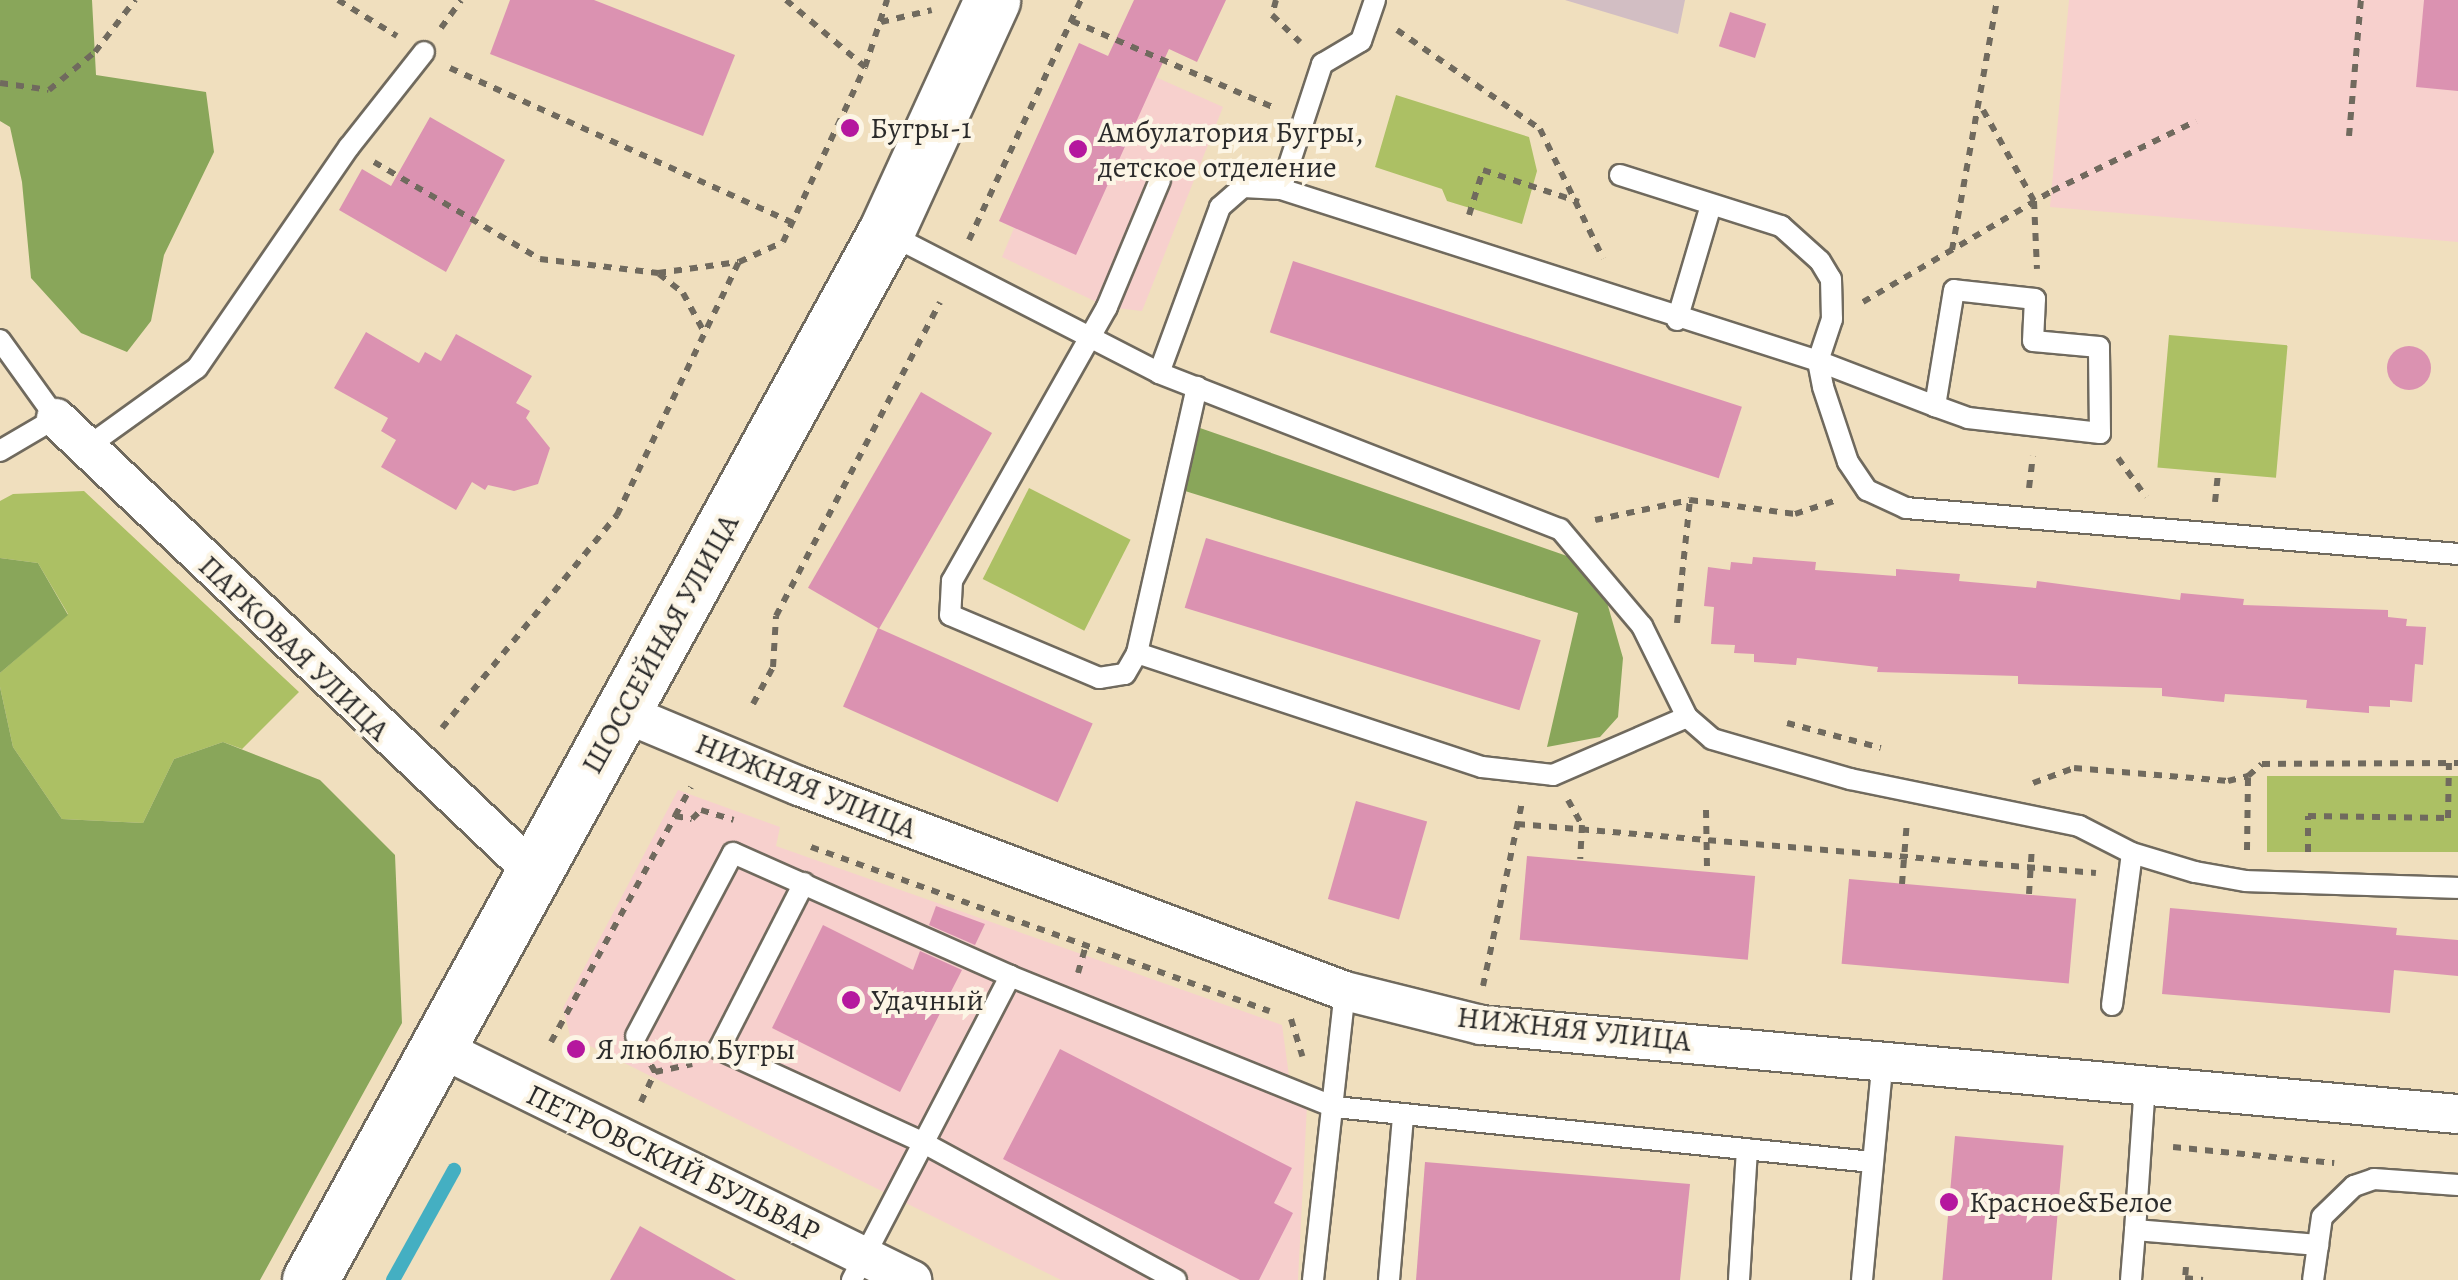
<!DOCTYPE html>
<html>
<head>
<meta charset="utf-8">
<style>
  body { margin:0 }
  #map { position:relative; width:2458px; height:1280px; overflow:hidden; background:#f0dfbe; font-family:Alegreya,serif }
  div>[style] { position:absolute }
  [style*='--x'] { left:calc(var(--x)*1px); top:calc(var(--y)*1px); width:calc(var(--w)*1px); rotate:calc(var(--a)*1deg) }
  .built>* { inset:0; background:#f7d0cd }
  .industrial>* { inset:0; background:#d2bec3 }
  .green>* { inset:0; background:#acc064; transform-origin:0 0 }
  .forest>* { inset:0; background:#89a65a }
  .stream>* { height:14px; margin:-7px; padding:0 7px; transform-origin:7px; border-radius:7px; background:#44afc2 }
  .building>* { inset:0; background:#db92b1; transform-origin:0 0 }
  .round { border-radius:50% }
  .path>* { height:6px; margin-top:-3px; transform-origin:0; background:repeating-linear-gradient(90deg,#706a5e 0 8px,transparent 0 16px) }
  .roads { filter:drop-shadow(2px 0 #706a5e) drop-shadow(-2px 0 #706a5e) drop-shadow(0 2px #706a5e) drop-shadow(0 -2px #706a5e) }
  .service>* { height:20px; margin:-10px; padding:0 10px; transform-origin:10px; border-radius:10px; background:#fff }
  .minor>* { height:38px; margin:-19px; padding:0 19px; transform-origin:19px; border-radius:19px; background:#fff }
  .secondary>* { height:55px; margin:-27.5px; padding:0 27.5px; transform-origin:27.5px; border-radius:27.5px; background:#fff }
  .dots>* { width:28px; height:28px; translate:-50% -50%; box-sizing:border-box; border:5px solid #fcf5e5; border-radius:50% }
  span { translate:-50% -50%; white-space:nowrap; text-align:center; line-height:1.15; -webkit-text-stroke:8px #fcf5e5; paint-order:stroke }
  .poi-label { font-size:30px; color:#2b2b2b }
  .left { translate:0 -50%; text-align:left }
  .street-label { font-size:30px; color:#2b2b2b }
</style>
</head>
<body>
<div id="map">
  <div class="built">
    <div style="clip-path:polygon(2069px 0,2458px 0,2458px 242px,2050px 207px)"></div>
    <div style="clip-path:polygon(1079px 43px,1223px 107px,1142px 311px,1107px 307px,1002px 257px,1014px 228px,999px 221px)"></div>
    <div style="clip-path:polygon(678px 790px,780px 827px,776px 846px,1282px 1025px,1289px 1076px,1308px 1086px,1298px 1280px,1061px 1280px,570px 1036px,563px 1008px)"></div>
  </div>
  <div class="industrial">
    <div style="clip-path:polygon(1565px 0,1685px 0,1678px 34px)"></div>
  </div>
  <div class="green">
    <div style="clip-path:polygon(1396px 95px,1529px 137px,1537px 171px,1522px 224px,1447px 201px,1442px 189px,1375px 167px)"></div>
    <div style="left:2169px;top:335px;width:119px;height:133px;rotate:5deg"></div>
    <div style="left:1029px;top:488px;width:114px;height:102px;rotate:27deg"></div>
    <div style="clip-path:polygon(84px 491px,299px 692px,242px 749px,223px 742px,174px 759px,143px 823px,62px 819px,13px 747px,0 687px,0 673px,68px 614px,38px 563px,0 558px,0 501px,13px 494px)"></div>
    <div style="left:2267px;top:776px;width:191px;height:76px"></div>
  </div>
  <div class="forest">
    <div style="clip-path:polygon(0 0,92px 0,96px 75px,206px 92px,214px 152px,164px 255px,151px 321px,127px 352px,81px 333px,31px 278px,22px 182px,10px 127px,0 121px)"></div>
    <div style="clip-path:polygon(1200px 428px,1567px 556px,1606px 599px,1623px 658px,1618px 717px,1600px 737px,1547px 747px,1578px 613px,1185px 491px)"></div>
    <div style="clip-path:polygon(0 558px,38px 563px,68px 615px,0 673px)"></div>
    <div style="clip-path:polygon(0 687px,13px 747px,62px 819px,143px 823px,174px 759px,223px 742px,320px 780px,395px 855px,402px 1023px,260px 1280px,0 1280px)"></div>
  </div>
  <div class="stream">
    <div style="--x:393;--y:1280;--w:126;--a:-61"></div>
  </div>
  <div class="building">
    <div style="clip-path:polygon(510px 0,594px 0,735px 55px,703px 136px,490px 54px)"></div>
    <div style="clip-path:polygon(1134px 0,1226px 0,1197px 62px,1169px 49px,1076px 255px,999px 221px,1079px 43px,1108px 56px)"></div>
    <div style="clip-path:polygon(2424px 0,2458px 0,2458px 91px,2416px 87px)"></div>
    <div style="left:1730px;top:12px;width:38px;height:36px;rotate:18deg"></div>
    <div style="clip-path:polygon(430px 117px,505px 160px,446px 272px,339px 210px,362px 169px,391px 186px)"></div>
    <div style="left:1293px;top:261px;width:472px;height:75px;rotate:18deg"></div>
    <div style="clip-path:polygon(366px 332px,419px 363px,425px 352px,441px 361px,456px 334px,532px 376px,516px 403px,530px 411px,526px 418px,550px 448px,538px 484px,514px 491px,488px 485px,485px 490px,472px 482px,456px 510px,381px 467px,396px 440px,381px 431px,388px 418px,334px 388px)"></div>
    <div class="round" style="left:2387px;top:346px;width:44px;height:44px"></div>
    <div style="left:921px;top:392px;width:82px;height:226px;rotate:30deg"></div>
    <div style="left:1206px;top:538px;width:350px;height:73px;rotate:17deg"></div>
    <div style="clip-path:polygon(1753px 557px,1816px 562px,1815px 570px,1896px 576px,1896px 569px,1960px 574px,1959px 581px,2036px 588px,2037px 581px,2180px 600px,2181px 593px,2244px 599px,2243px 605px,2388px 610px,2388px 617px,2407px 619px,2406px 626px,2426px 627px,2423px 665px,2415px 664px,2412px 702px,2390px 700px,2390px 707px,2369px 706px,2369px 713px,2306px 708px,2307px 700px,2225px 694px,2224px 702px,2162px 696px,2162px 688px,2018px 684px,2018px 676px,1877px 672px,1878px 667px,1797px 658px,1796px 665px,1754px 662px,1754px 654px,1734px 653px,1735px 645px,1711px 644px,1714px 607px,1704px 606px,1708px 567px,1730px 570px,1731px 562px,1752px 564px)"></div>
    <div style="left:878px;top:628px;width:235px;height:86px;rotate:24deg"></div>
    <div style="left:1356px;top:801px;width:74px;height:102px;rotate:16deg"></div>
    <div style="left:1527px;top:856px;width:229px;height:84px;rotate:5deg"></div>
    <div style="left:1849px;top:879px;width:228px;height:85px;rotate:5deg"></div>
    <div style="clip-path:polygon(936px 906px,985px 924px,975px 945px,929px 925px)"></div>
    <div style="clip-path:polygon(2170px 908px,2397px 928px,2396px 935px,2458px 940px,2458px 976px,2394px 970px,2390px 1013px,2162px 994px)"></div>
    <div style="clip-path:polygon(823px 925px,913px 970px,920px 951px,962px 970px,900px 1092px,772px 1028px)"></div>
    <div style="clip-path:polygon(1060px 1049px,1292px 1168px,1274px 1203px,1293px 1213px,1259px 1280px,1240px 1280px,1003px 1159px)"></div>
    <div style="left:1955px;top:1136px;width:109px;height:145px;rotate:5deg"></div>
    <div style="clip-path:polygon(1425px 1162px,1690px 1184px,1680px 1280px,1416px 1280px)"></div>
    <div style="clip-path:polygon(640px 1226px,736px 1280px,610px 1280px)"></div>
  </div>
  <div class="path">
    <div style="--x:338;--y:0;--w:69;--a:31.4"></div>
    <div style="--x:786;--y:0;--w:104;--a:40.3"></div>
    <div style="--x:1276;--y:0;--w:16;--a:105"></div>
    <div style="--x:1272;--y:15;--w:39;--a:44"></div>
    <div style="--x:1072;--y:21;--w:223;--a:23.2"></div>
    <div style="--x:881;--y:22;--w:52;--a:-13.2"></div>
    <div style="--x:441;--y:28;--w:34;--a:-54"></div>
    <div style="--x:1397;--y:30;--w:174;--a:34.7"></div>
    <div style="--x:1540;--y:129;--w:144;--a:64"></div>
    <div style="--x:450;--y:68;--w:376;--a:24.3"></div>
    <div style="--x:0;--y:83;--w:49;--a:8.1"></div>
    <div style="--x:49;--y:90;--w:60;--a:-39.6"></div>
    <div style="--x:95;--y:52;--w:66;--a:-52.4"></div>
    <div style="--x:1983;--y:110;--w:104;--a:60.7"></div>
    <div style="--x:2034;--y:201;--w:68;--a:87.5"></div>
    <div style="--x:2349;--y:136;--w:137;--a:-85"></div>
    <div style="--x:374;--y:162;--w:192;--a:30.3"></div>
    <div style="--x:540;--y:259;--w:119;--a:6.8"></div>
    <div style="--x:658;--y:273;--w:81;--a:-7.8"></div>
    <div style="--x:1469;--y:215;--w:47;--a:-72.7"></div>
    <div style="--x:1483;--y:170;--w:101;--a:18.4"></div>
    <div style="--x:969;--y:240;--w:265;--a:-65"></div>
    <div style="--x:1952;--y:250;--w:254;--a:-79.8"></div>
    <div style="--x:659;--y:274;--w:31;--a:38"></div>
    <div style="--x:683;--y:293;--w:44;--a:61.7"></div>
    <div style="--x:1863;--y:302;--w:219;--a:-30.4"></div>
    <div style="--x:2052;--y:191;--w:160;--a:-25.9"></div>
    <div style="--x:2118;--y:458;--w:48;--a:54.3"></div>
    <div style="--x:2029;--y:488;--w:32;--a:-83"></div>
    <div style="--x:2215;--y:502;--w:29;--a:-84"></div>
    <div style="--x:1595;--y:520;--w:97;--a:-11.9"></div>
    <div style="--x:1690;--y:500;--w:106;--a:7.6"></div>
    <div style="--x:1795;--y:514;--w:44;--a:-18.4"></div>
    <div style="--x:1677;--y:623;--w:124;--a:-84"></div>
    <div style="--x:753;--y:704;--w:42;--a:-61.6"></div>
    <div style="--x:773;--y:667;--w:51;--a:-86.6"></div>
    <div style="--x:776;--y:616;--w:354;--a:-62.4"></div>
    <div style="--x:1787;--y:723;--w:97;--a:14.9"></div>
    <div style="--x:442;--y:728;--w:276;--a:-50.6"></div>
    <div style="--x:617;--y:515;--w:281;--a:-64.3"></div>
    <div style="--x:739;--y:262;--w:48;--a:-24.4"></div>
    <div style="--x:783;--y:242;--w:193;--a:-64.9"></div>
    <div style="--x:865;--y:67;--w:71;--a:-71.8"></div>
    <div style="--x:2033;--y:783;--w:44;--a:-20.1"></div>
    <div style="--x:2074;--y:768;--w:155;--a:4.8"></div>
    <div style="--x:2228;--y:781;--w:21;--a:-14"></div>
    <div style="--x:1568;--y:800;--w:29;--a:61"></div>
    <div style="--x:1582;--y:825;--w:34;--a:93"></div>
    <div style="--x:1706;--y:810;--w:60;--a:89"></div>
    <div style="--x:675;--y:816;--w:33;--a:-61"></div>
    <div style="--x:1517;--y:824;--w:581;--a:4.84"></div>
    <div style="--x:811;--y:847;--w:487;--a:19.7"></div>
    <div style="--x:2247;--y:850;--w:74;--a:-89.2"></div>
    <div style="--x:2248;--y:776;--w:18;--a:-41"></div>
    <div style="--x:2262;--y:764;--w:196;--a:-0.3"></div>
    <div style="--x:2308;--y:852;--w:36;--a:-90"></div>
    <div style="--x:2308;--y:816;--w:140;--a:0.8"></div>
    <div style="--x:2448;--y:818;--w:55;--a:-89"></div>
    <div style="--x:1902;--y:884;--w:64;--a:-85.5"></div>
    <div style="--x:2029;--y:894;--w:48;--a:-86.4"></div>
    <div style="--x:1078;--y:973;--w:29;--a:-74"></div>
    <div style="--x:1483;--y:986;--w:188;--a:-78"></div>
    <div style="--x:1291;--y:1019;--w:39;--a:73"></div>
    <div style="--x:551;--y:1042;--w:258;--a:-61.2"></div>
    <div style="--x:675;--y:816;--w:17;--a:10"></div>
    <div style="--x:692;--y:819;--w:13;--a:-45"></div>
    <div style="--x:701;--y:810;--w:34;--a:17"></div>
    <div style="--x:655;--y:1072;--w:38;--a:-12"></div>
    <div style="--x:641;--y:1102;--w:33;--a:-65"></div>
    <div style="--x:655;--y:1072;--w:10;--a:-119"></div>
    <div style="--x:2173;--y:1147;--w:162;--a:5.7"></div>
    <div style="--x:2186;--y:1267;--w:11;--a:95"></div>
    <div style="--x:2185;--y:1278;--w:18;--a:6"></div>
  </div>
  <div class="roads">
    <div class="service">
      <div style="--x:1620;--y:175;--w:169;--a:17.6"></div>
      <div style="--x:1781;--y:226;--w:52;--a:41.9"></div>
      <div style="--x:1820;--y:261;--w:21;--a:59"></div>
      <div style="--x:1831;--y:279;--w:40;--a:88.6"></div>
      <div style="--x:1832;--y:319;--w:44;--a:108.4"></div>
      <div style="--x:1818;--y:361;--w:26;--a:79"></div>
      <div style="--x:1823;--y:387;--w:79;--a:71.6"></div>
      <div style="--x:1848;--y:462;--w:34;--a:56"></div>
      <div style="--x:1867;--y:490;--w:43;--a:24.8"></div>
      <div style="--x:1906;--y:508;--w:554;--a:4.76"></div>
      <div style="--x:1160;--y:180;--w:138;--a:112.7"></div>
      <div style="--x:1107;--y:307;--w:315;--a:119.5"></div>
      <div style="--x:952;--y:581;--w:34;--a:93"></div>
      <div style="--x:950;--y:615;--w:162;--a:22.9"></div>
      <div style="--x:1099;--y:678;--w:26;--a:-9"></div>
      <div style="--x:1125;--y:674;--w:24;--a:-60"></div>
      <div style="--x:1137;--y:653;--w:273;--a:-77.3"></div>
      <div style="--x:1281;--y:189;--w:132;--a:-71.8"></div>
      <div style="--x:1322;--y:64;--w:45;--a:-30.5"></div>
      <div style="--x:1361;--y:41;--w:43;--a:-71.1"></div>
      <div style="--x:889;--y:234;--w:304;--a:27.2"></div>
      <div style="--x:1159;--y:373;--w:430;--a:21.3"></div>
      <div style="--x:1560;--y:529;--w:127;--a:49.8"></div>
      <div style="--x:1642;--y:626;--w:102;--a:63.7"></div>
      <div style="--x:1687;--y:717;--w:33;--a:41"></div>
      <div style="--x:1712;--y:739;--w:144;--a:16.2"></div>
      <div style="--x:1850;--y:779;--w:234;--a:11.6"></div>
      <div style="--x:2079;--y:826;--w:59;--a:27"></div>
      <div style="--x:2132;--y:853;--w:66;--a:16.8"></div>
      <div style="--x:2195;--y:872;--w:52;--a:10"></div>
      <div style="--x:2246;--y:881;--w:212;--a:1.9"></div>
      <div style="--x:1677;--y:320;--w:120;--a:-73.5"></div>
      <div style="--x:0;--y:340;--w:96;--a:54.3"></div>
      <div style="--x:56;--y:418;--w:65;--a:149.5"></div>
      <div style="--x:1159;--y:373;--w:177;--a:-69.8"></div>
      <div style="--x:1220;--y:207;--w:30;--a:-41"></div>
      <div style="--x:1243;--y:187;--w:38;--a:3"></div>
      <div style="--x:1281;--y:189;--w:564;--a:17.76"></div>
      <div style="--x:1818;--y:361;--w:125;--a:21"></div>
      <div style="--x:1935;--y:406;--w:35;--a:20"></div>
      <div style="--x:1968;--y:418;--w:133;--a:6.5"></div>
      <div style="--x:2100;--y:433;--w:86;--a:-90.7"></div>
      <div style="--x:2099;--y:347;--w:66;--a:-174.8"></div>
      <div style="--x:2033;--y:341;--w:42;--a:-87.3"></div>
      <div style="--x:2035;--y:299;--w:81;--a:-173.7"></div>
      <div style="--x:1954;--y:290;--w:118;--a:99.3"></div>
      <div style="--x:87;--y:447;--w:135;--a:-35.7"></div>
      <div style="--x:197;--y:368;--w:268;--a:-55.5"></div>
      <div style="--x:349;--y:147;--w:121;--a:-51.7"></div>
      <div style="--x:1137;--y:653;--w:363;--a:18.3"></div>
      <div style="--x:1482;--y:767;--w:71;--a:6.4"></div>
      <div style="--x:1553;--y:775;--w:146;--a:-23.4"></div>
      <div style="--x:804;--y:883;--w:186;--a:117.1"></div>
      <div style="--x:719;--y:1049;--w:223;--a:24.6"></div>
      <div style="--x:922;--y:1142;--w:289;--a:28.5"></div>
      <div style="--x:2112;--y:1005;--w:153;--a:-82.5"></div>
      <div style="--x:636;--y:1036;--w:207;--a:-62.1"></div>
      <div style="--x:733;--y:853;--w:303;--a:23.9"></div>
      <div style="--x:1010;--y:976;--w:350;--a:22"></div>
      <div style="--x:1335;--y:1107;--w:540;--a:5.85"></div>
      <div style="--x:2145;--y:1084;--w:146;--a:93.9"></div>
      <div style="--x:2135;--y:1230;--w:184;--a:4.7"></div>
      <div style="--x:2318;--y:1245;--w:35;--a:98"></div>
      <div style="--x:2318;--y:1245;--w:28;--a:-82"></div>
      <div style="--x:2322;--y:1217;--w:45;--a:-44.1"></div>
      <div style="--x:2354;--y:1186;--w:21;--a:-19"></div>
      <div style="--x:2374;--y:1179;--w:84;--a:4.1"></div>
      <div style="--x:852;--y:1280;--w:343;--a:-62.5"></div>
      <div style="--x:1313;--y:1280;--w:291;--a:-83.7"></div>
      <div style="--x:1389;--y:1280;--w:164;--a:-85.1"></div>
      <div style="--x:1739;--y:1280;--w:131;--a:-86.5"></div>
      <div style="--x:1862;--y:1280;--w:225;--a:-84.6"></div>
      <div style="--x:2131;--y:1280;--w:50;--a:-85.4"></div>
    </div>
    <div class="minor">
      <div style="--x:56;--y:418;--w:661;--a:43.53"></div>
      <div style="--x:622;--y:712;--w:192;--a:22.7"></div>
      <div style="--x:799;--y:786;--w:583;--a:20.58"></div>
      <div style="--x:1345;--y:991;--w:140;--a:14"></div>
      <div style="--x:1481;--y:1025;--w:981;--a:5.21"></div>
      <div style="--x:434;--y:1045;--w:533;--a:26.18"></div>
    </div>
    <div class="secondary">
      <div style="--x:310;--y:1280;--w:1196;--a:-61.21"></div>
      <div style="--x:886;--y:232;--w:255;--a:-65.4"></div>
    </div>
  </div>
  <div class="dots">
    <div style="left:850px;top:128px;background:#b5179e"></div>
    <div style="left:1078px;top:149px;background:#b5179e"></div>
    <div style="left:851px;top:1000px;background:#b5179e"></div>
    <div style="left:576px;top:1049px;background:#b5179e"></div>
    <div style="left:1949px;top:1202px;background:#b5179e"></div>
  </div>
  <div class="poi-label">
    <span class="left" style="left:870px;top:128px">Бугры-1</span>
    <span class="left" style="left:1098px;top:149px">Амбулатория Бугры,<br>детское отделение</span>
    <span class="left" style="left:871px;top:1000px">Удачный</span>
    <span class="left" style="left:596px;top:1049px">Я люблю Бугры</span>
    <span class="left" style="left:1969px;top:1202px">Красное&amp;Белое</span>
  </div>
  <div class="street-label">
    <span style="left:660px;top:644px;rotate:-61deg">ШОССЕЙНАЯ УЛИЦА</span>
    <span style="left:294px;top:648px;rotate:44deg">ПАРКОВАЯ УЛИЦА</span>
    <span style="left:806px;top:786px;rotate:22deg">НИЖНЯЯ УЛИЦА</span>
    <span style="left:1574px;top:1029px;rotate:6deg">НИЖНЯЯ УЛИЦА</span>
    <span style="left:673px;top:1163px;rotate:26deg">ПЕТРОВСКИЙ БУЛЬВАР</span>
  </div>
</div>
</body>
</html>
